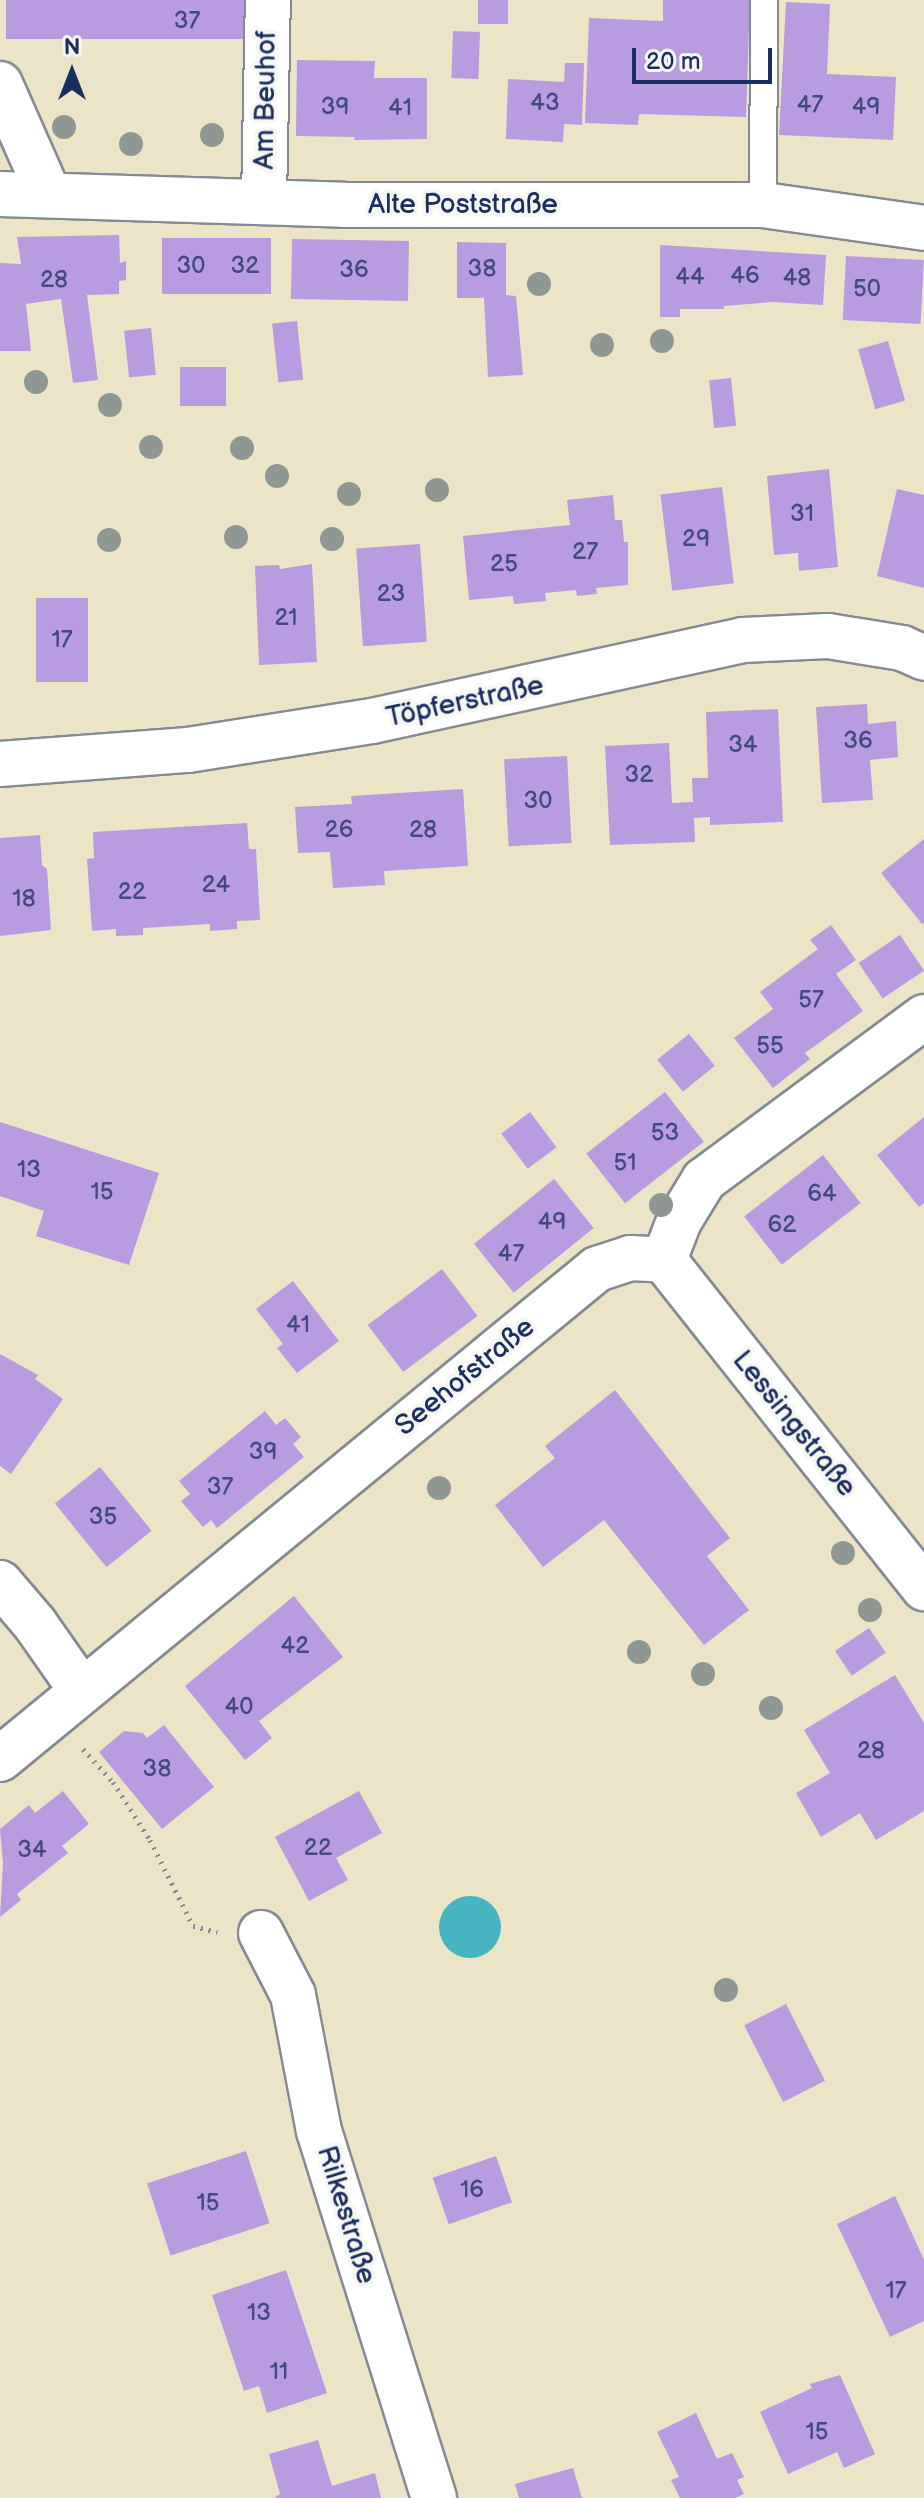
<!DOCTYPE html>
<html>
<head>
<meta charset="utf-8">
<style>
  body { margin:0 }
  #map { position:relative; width:924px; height:2498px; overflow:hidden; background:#ece4c7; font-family:"Balsamiq Sans",sans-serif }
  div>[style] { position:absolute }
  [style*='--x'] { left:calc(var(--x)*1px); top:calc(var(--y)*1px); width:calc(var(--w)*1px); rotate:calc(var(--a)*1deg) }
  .water>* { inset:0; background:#47b5c0 }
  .round { border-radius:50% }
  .building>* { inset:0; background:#b99be0; transform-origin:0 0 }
  .path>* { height:5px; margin-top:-2.5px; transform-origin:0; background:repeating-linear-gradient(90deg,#848a92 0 2px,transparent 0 8px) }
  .roads { filter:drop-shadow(2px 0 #848a92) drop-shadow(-2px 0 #848a92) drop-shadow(0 2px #848a92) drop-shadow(0 -2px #848a92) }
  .service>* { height:26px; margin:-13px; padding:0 13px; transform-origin:13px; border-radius:13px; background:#fff }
  .minor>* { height:44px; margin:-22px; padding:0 22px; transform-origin:22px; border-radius:22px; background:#fff }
  .trees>* { width:24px; height:24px; margin:-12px; border-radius:50%; background:#8e9792 }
  span { translate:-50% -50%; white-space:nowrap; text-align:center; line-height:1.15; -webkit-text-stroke:8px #f6f6f2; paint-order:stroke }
  .number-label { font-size:24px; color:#424a7e }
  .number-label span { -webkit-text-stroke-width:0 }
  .street-label { font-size:28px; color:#1b2f5e }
  .north { position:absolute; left:32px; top:32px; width:80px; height:80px; -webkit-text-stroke:6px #f6f6f2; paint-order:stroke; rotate:0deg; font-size:22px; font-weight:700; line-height:32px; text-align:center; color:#1b2f5e }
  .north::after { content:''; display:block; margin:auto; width:28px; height:36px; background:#1b2f5e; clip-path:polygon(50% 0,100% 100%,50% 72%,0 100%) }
  .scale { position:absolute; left:632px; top:48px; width:140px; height:36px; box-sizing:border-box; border:4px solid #1b2f5e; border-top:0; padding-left:10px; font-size:24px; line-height:28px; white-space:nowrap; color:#1b2f5e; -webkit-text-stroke:6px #f6f6f2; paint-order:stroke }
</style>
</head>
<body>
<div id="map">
  <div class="water">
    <div class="round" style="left:439px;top:1896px;width:62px;height:62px"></div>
  </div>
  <div class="building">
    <div style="left:6px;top:0;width:241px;height:39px"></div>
    <div style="left:478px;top:0;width:30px;height:24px"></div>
    <div style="clip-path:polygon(663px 0,750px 0,746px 117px,639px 114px,638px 125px,585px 123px,589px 18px,663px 21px)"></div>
    <div style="clip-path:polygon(786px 2px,830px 4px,827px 74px,896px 77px,893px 140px,779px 135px)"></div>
    <div style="left:453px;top:31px;width:27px;height:47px;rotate:2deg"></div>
    <div style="clip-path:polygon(297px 60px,375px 61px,374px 78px,427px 78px,427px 139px,354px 140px,355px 137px,296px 136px)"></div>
    <div style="clip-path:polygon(565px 63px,584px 63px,582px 125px,564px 124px,563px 142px,506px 139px,508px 79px,564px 82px)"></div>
    <div style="clip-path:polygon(119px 235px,120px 263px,126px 261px,126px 280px,119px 281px,119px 294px,87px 295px,98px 380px,73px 383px,61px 299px,26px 304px,31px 351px,0 351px,0 263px,21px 264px,17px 237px)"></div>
    <div style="left:162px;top:238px;width:109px;height:56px"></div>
    <div style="left:292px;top:239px;width:117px;height:60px;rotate:1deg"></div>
    <div style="clip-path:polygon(457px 242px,506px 243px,506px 295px,516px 296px,523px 375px,488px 377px,484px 298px,457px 298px)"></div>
    <div style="clip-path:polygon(660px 245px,826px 255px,823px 305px,772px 302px,724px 306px,724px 309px,680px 309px,680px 317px,660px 317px)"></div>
    <div style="left:846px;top:256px;width:78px;height:64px;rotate:3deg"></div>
    <div style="left:297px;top:321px;width:59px;height:25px;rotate:84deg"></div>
    <div style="left:151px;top:328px;width:47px;height:27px;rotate:84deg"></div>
    <div style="left:888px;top:341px;width:62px;height:31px;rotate:74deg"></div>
    <div style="left:180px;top:367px;width:46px;height:39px"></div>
    <div style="left:731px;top:378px;width:48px;height:22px;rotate:84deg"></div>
    <div style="clip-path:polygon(829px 469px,838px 567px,799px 571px,798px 553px,774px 555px,767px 476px)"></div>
    <div style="left:722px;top:487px;width:97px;height:62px;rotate:83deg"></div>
    <div style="clip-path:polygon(897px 489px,924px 495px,924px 588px,877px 576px)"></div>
    <div style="clip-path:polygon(613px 495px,615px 520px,622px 520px,624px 542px,628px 542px,628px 585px,596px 588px,597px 594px,577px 596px,576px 590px,545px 593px,546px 601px,514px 604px,513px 596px,469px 600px,463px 536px,570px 525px,567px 500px)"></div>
    <div style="left:420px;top:544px;width:98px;height:64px;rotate:86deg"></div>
    <div style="clip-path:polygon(312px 564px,317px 662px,259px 665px,255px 566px,279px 565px,280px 569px)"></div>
    <div style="left:36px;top:598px;width:52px;height:84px"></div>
    <div style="clip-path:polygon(867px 704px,868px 724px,896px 721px,898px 757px,870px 760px,873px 800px,822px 803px,816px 707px)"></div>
    <div style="clip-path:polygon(778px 709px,783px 822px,710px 825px,710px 817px,694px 818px,695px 842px,610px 845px,605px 746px,669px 743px,672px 803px,693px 802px,692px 778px,708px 778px,706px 712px)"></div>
    <div style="left:567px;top:756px;width:87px;height:63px;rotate:87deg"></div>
    <div style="clip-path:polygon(463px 789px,468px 866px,384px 871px,385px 885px,333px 888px,330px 852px,298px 853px,295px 807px,352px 804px,351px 796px)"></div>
    <div style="clip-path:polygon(247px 823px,249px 849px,256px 849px,260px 920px,237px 921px,237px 929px,210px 931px,210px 924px,143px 928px,143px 935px,116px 936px,116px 929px,92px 931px,87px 859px,94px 858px,93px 832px)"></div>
    <div style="clip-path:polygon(40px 835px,42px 865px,47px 869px,51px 930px,0 936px,0 838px)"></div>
    <div style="clip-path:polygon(924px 839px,924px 923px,922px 924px,881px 873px)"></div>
    <div style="clip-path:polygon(831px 925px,856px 960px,836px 974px,863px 1011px,805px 1053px,810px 1059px,773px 1088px,734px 1038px,773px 1009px,760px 992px,818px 949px,810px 940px)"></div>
    <div style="left:900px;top:935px;width:43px;height:50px;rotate:56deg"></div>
    <div style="left:689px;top:1034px;width:41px;height:41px;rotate:51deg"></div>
    <div style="left:665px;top:1092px;width:63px;height:100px;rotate:52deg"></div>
    <div style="left:530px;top:1112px;width:44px;height:36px;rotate:53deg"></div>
    <div style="clip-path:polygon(924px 1117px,924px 1203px,919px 1207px,877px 1155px)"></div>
    <div style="clip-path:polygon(0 1122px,159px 1173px,129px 1265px,36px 1236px,44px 1211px,0 1196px)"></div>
    <div style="left:823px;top:1155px;width:61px;height:100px;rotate:52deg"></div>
    <div style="left:554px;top:1179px;width:63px;height:103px;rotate:51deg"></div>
    <div style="left:442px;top:1269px;width:59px;height:93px;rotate:53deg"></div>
    <div style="clip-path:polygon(293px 1281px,339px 1341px,297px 1373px,277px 1348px,283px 1344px,256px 1309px)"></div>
    <div style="clip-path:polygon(0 1354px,38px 1375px,35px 1379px,63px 1399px,11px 1474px,0 1466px)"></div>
    <div style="clip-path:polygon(615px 1390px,730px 1538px,707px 1556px,749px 1610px,704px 1645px,604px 1520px,543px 1567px,495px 1505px,555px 1458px,545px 1446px)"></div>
    <div style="clip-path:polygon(265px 1411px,276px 1425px,285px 1418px,301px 1437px,293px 1444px,304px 1457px,217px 1528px,211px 1520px,203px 1527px,181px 1501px,190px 1494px,179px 1481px)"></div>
    <div style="left:100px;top:1467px;width:82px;height:58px;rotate:51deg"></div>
    <div style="clip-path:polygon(294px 1596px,343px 1657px,259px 1721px,272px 1738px,245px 1760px,185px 1686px)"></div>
    <div style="left:869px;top:1628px;width:30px;height:41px;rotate:56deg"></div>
    <div style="clip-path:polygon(895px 1675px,924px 1723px,924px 1811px,876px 1840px,860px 1813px,821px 1837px,796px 1793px,830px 1773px,804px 1730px)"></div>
    <div style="clip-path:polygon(164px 1725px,214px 1787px,162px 1829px,99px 1752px,124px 1731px,143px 1733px,147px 1738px)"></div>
    <div style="clip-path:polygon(63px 1791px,89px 1824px,62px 1846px,68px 1853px,17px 1894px,21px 1900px,0 1917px,3px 1863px,0 1829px,29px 1805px,35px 1813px)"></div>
    <div style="clip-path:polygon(359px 1791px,382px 1833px,336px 1858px,348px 1880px,309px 1901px,275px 1837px)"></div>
    <div style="left:786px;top:2004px;width:86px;height:47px;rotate:63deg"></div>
    <div style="left:246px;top:2151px;width:76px;height:104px;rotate:72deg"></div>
    <div style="left:496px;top:2156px;width:49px;height:67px;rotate:71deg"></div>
    <div style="clip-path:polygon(895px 2196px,924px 2260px,924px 2321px,890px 2337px,837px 2224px)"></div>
    <div style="clip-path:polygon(286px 2270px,327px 2393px,267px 2413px,259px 2386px,244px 2391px,212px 2295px)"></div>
    <div style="clip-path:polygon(840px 2375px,875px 2454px,844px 2468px,837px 2452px,788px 2474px,760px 2412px,812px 2388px,810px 2384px)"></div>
    <div style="clip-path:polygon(696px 2413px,717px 2459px,732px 2453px,744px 2477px,737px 2480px,744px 2494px,735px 2498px,680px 2498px,671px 2480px,679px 2477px,657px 2432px)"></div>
    <div style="clip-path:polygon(318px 2440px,332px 2486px,375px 2473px,381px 2498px,274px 2498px,280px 2494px,269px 2454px)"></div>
    <div style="clip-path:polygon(573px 2468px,582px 2498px,519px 2498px,515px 2484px)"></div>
  </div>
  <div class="path">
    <div style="--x:83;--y:1749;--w:45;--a:47.7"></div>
    <div style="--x:113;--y:1782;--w:69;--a:57.5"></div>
    <div style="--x:150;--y:1840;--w:96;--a:63.4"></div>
    <div style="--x:193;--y:1926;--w:25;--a:14"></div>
  </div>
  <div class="roads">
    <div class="service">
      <div style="--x:763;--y:205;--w:205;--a:-89.7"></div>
    </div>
    <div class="minor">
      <div style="--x:0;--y:84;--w:121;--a:66.2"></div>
      <div style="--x:0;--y:194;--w:344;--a:1.8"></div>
      <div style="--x:344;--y:205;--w:419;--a:0"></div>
      <div style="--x:763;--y:205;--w:163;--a:8.1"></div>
      <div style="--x:264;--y:201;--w:201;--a:-88.9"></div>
      <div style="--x:0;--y:764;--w:189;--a:-4.3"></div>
      <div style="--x:188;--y:750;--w:186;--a:-9"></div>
      <div style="--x:372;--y:721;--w:380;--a:-12.3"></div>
      <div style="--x:743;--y:640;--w:85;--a:-2.7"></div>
      <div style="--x:828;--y:636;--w:75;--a:9.2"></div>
      <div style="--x:902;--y:648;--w:24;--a:24"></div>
      <div style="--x:664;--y:1260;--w:419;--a:51.6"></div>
      <div style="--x:0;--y:1583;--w:54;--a:49.5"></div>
      <div style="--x:35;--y:1624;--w:82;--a:55"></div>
      <div style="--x:0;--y:1759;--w:772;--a:-39.38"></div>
      <div style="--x:597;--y:1269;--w:35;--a:-18"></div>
      <div style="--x:630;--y:1258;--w:34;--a:3"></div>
      <div style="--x:664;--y:1260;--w:42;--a:-69"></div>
      <div style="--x:679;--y:1221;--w:48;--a:-58.6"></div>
      <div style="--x:704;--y:1180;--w:274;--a:-36.5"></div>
      <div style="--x:261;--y:1933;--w:70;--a:62.7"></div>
      <div style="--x:293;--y:1995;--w:138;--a:79.2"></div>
      <div style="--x:319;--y:2131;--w:385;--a:72.6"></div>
    </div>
  </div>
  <div class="trees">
    <div style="left:64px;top:127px"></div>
    <div style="left:212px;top:135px"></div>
    <div style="left:131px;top:144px"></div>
    <div style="left:539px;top:284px"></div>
    <div style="left:662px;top:341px"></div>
    <div style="left:602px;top:345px"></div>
    <div style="left:36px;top:382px"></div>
    <div style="left:110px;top:405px"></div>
    <div style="left:151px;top:447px"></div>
    <div style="left:242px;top:448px"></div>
    <div style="left:277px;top:476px"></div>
    <div style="left:437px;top:490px"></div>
    <div style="left:349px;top:494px"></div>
    <div style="left:236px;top:537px"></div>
    <div style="left:332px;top:539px"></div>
    <div style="left:109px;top:540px"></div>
    <div style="left:661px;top:1205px"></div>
    <div style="left:439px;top:1488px"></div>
    <div style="left:843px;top:1553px"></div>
    <div style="left:870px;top:1610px"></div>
    <div style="left:639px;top:1652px"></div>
    <div style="left:703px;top:1674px"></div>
    <div style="left:771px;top:1708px"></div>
    <div style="left:726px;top:1990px"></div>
  </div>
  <div class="number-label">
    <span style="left:187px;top:21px">37</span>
    <span style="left:545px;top:103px">43</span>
    <span style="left:810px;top:105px">47</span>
    <span style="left:335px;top:107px">39</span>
    <span style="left:866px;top:107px">49</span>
    <span style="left:400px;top:108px">41</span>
    <span style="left:191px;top:266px">30</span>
    <span style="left:245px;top:266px">32</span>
    <span style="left:482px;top:269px">38</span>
    <span style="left:354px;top:270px">36</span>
    <span style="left:745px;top:276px">46</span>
    <span style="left:690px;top:277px">44</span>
    <span style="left:797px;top:278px">48</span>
    <span style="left:54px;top:280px">28</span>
    <span style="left:867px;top:289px">50</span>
    <span style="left:802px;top:514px">31</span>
    <span style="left:696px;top:539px">29</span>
    <span style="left:585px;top:552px">27</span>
    <span style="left:504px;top:564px">25</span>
    <span style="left:391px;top:594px">23</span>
    <span style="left:286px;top:618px">21</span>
    <span style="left:62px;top:640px">17</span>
    <span style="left:858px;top:741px">36</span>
    <span style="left:743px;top:745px">34</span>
    <span style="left:639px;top:775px">32</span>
    <span style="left:538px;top:801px">30</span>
    <span style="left:339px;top:830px">26</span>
    <span style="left:423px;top:830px">28</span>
    <span style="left:216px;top:885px">24</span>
    <span style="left:132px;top:892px">22</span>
    <span style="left:24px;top:899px">18</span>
    <span style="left:811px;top:1000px">57</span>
    <span style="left:770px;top:1046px">55</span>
    <span style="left:665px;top:1133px">53</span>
    <span style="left:625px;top:1163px">51</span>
    <span style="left:29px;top:1170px">13</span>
    <span style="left:102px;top:1192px">15</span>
    <span style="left:822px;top:1194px">64</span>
    <span style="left:552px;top:1222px">49</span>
    <span style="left:782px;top:1225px">62</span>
    <span style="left:511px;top:1254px">47</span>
    <span style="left:298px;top:1325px">41</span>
    <span style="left:263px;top:1452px">39</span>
    <span style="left:220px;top:1487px">37</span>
    <span style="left:103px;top:1517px">35</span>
    <span style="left:295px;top:1646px">42</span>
    <span style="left:239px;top:1707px">40</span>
    <span style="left:871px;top:1751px">28</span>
    <span style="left:157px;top:1769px">38</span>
    <span style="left:318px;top:1848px">22</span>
    <span style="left:32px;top:1850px">34</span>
    <span style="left:472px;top:2190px">16</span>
    <span style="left:208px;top:2203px">15</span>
    <span style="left:896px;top:2291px">17</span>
    <span style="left:259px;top:2313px">13</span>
    <span style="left:279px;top:2372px">11</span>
    <span style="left:817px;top:2432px">15</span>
  </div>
  <div class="street-label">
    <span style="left:266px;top:100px;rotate:-89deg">Am Beuhof</span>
    <span style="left:463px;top:205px">Alte Poststraße</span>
    <span style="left:465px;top:702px;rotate:-12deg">Töpferstraße</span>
    <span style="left:465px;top:1377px;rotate:-39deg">Seehofstraße</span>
    <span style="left:794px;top:1424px;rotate:51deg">Lessingstraße</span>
    <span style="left:346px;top:2215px;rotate:73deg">Rilkestraße</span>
  </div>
  <div class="north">N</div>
  <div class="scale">20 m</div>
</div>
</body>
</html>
